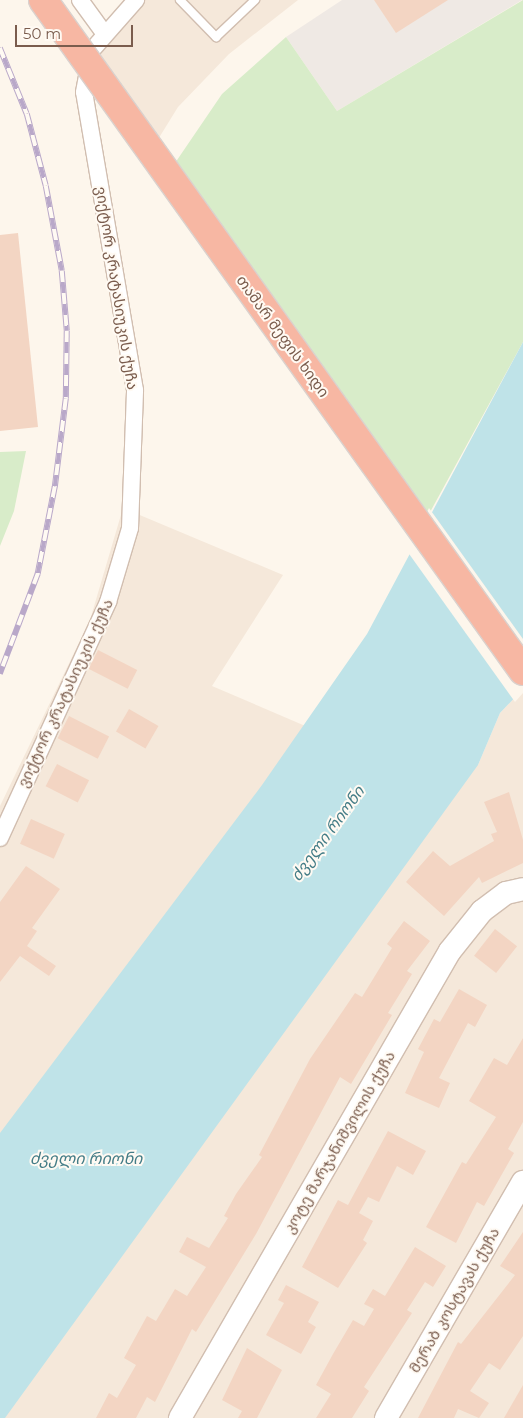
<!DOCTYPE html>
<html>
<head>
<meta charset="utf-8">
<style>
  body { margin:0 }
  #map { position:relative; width:523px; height:1418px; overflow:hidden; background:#fdf6ec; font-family:Montserrat,"Noto Sans Georgian",sans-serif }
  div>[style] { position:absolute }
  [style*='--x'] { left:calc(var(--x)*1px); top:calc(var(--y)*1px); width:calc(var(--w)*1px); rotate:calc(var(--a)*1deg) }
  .residential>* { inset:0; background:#f5e8da }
  .industrial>* { inset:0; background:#efe9e4 }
  .green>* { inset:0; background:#d8ecc9 }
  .water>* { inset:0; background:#bfe3e8 }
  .pier>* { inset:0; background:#fdf6ec }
  .building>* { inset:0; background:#f3d5c3; transform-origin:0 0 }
  .roads { filter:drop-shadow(1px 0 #d1beb0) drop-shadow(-1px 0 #d1beb0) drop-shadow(0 1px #d1beb0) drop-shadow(0 -1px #d1beb0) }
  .lane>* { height:8px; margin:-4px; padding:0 4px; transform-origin:4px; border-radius:4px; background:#fff }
  .street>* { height:16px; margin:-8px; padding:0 8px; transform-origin:8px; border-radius:8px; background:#fff }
  .secondary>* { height:22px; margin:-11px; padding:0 11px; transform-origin:11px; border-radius:11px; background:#fff }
  .rail>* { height:5.5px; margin-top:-2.75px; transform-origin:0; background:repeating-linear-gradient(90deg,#fffaf3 0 11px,#b9a8c9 0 22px); box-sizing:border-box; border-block:1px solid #b9a8c9 }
  .bridges { filter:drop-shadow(1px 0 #dad1cd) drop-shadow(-1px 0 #dad1cd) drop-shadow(0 1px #dad1cd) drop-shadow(0 -1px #dad1cd) }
  .highway-bridge>* { height:28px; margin:-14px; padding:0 14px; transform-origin:14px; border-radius:14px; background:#f7b7a3 }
  span { translate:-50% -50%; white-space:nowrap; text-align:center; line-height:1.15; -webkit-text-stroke:4px #fffaf3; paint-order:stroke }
  .street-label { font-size:15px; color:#7a5c4d }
  .water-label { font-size:16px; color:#437c86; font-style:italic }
  .scale { position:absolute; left:15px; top:25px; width:118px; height:22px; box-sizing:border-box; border:2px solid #7a5c4d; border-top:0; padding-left:6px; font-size:15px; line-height:18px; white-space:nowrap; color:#7a5c4d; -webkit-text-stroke:4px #fffaf3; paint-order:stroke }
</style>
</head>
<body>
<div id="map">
  <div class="residential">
    <div style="clip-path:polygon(136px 0,298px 0,229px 54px,178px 107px,157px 141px,92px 50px)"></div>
    <div style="clip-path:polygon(123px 508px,283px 575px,212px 686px,303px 725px,478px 765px,500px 713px,523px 689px,523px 1418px,0 1418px,0 806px,90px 620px)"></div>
  </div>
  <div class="industrial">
    <div style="clip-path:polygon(342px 0,522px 0,337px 111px,286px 37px)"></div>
  </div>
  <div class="green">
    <div style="clip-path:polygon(523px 0,523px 342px,423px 525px,173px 166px,222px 94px,286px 37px,337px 111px)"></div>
    <div style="clip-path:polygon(26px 451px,14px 511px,0 546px,0 452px)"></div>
  </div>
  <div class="water">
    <div style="clip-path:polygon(523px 342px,523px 689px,500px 713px,478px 765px,5px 1418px,0 1418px,0 1133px,262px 785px,367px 634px)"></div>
  </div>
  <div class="pier">
    <div style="clip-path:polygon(429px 508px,523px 639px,523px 693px,515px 702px,407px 551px)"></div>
  </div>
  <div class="building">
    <div style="clip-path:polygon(374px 0,448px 0,396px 33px)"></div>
    <div style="clip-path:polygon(18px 233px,38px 427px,0 431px,0 235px)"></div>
    <div style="left:98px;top:650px;width:44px;height:21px;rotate:27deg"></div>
    <div style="left:129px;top:709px;width:34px;height:26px;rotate:30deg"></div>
    <div style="left:69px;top:716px;width:45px;height:25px;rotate:27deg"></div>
    <div style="left:57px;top:764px;width:36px;height:25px;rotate:27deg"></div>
    <div style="clip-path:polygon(509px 792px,523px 840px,523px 863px,482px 883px,479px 877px,444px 916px,406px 882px,433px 851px,450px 866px,494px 841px,491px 834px,497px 832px,484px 802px)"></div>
    <div style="left:31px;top:819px;width:37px;height:27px;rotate:24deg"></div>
    <div style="clip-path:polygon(26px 866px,60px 889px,32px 928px,37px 931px,27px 946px,56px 966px,49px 976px,20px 956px,0 982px,0 902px)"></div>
    <div style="clip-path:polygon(404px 921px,430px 941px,407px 971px,412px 974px,388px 1013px,392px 1015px,351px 1084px,340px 1077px,256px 1234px,196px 1332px,192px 1329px,155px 1402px,147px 1397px,136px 1418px,96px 1418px,109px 1393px,117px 1398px,136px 1365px,124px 1358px,147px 1316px,156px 1321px,175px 1289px,187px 1296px,206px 1267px,179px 1252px,187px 1237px,209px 1248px,228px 1218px,224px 1216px,236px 1194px,262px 1157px,259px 1155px,310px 1059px,355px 993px,362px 997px,392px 948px,387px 944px)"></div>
    <div style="left:495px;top:929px;width:28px;height:34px;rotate:38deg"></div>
    <div style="clip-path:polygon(459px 989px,487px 1005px,475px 1027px,468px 1023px,439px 1078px,450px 1083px,439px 1108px,405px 1093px,424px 1052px,418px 1049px,434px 1019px,440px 1022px)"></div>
    <div style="clip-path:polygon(523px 1038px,523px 1122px,508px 1149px,514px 1153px,484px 1206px,477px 1202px,456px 1243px,426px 1227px,462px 1162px,466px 1164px,496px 1117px,469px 1101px,494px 1058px,507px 1065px)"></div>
    <div style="clip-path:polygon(388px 1131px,426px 1151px,413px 1175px,397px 1166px,379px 1202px,368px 1197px,359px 1213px,373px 1221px,363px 1240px,367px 1243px,338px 1288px,302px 1267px,338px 1200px,348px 1205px)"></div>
    <div style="clip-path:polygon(523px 1232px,523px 1336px,500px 1370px,489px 1363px,470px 1391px,489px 1403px,479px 1418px,458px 1409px,454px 1418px,418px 1418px,458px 1342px,461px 1344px,515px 1275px,500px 1266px)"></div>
    <div style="clip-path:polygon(415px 1247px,446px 1266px,433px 1287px,425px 1282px,407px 1310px,412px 1313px,364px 1387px,369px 1391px,352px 1418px,316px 1418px,331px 1394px,316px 1385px,333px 1354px,353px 1320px,364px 1326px,374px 1309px,364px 1304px,373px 1289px,385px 1296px)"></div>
    <div style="clip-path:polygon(286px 1285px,319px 1302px,308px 1322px,316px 1327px,301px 1354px,266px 1335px,284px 1303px,278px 1300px)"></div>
    <div style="clip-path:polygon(247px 1348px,282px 1370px,257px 1418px,238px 1418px,242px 1411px,222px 1400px)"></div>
    <div style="clip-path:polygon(523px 1385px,523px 1418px,504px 1418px)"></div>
  </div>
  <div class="roads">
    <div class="lane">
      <div style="--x:180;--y:0;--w:52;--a:45.8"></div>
      <div style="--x:216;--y:37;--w:54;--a:-43.5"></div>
    </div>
    <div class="street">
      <div style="--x:80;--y:0;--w:41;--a:54"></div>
      <div style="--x:0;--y:838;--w:260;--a:-65.4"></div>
      <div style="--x:108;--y:602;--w:77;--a:-73.4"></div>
      <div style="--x:130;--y:528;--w:138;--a:-87.9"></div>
      <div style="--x:135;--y:390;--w:302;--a:-99.7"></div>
      <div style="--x:84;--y:92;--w:43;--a:-79.2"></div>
      <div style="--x:92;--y:50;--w:67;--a:-48.7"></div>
    </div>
    <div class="secondary">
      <div style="--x:180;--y:1418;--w:539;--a:-59.97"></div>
      <div style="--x:450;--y:951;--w:51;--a:-51.3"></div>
      <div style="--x:482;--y:911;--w:30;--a:-37"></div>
      <div style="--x:506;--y:893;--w:17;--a:-13"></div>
      <div style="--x:386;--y:1418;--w:273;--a:-59.9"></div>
    </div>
  </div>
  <div class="rail">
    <div style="--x:0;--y:48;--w:71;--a:67.8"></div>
    <div style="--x:27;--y:114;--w:74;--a:75.2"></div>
    <div style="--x:46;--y:186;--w:86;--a:79.3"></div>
    <div style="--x:62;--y:271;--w:60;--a:85.2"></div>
    <div style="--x:67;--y:331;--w:68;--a:90.8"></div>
    <div style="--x:66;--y:399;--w:89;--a:97.1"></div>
    <div style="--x:55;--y:487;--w:89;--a:101.1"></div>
    <div style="--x:38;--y:574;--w:107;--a:110.8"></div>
  </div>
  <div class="bridges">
    <div class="highway-bridge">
      <div style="--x:43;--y:0;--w:825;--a:54.42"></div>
    </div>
  </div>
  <div class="street-label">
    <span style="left:117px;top:288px;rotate:81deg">ვიქტორ კრატასიუკის ქუჩა</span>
    <span style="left:283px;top:336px;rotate:54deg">თამარ მეფის ხიდი</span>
    <span style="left:65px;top:693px;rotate:-65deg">ვიქტორ კრატასიუკის ქუჩა</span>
    <span style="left:339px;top:1142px;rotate:-60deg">კოტე მარჯანიშვილის ქუჩა</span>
    <span style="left:454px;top:1300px;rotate:-60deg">მერაბ კოსტავას ქუჩა</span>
  </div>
  <div class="water-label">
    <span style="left:328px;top:834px;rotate:-54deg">ძველი რიონი</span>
    <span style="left:86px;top:1159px">ძველი რიონი</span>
  </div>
  <div class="scale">50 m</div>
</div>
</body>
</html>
